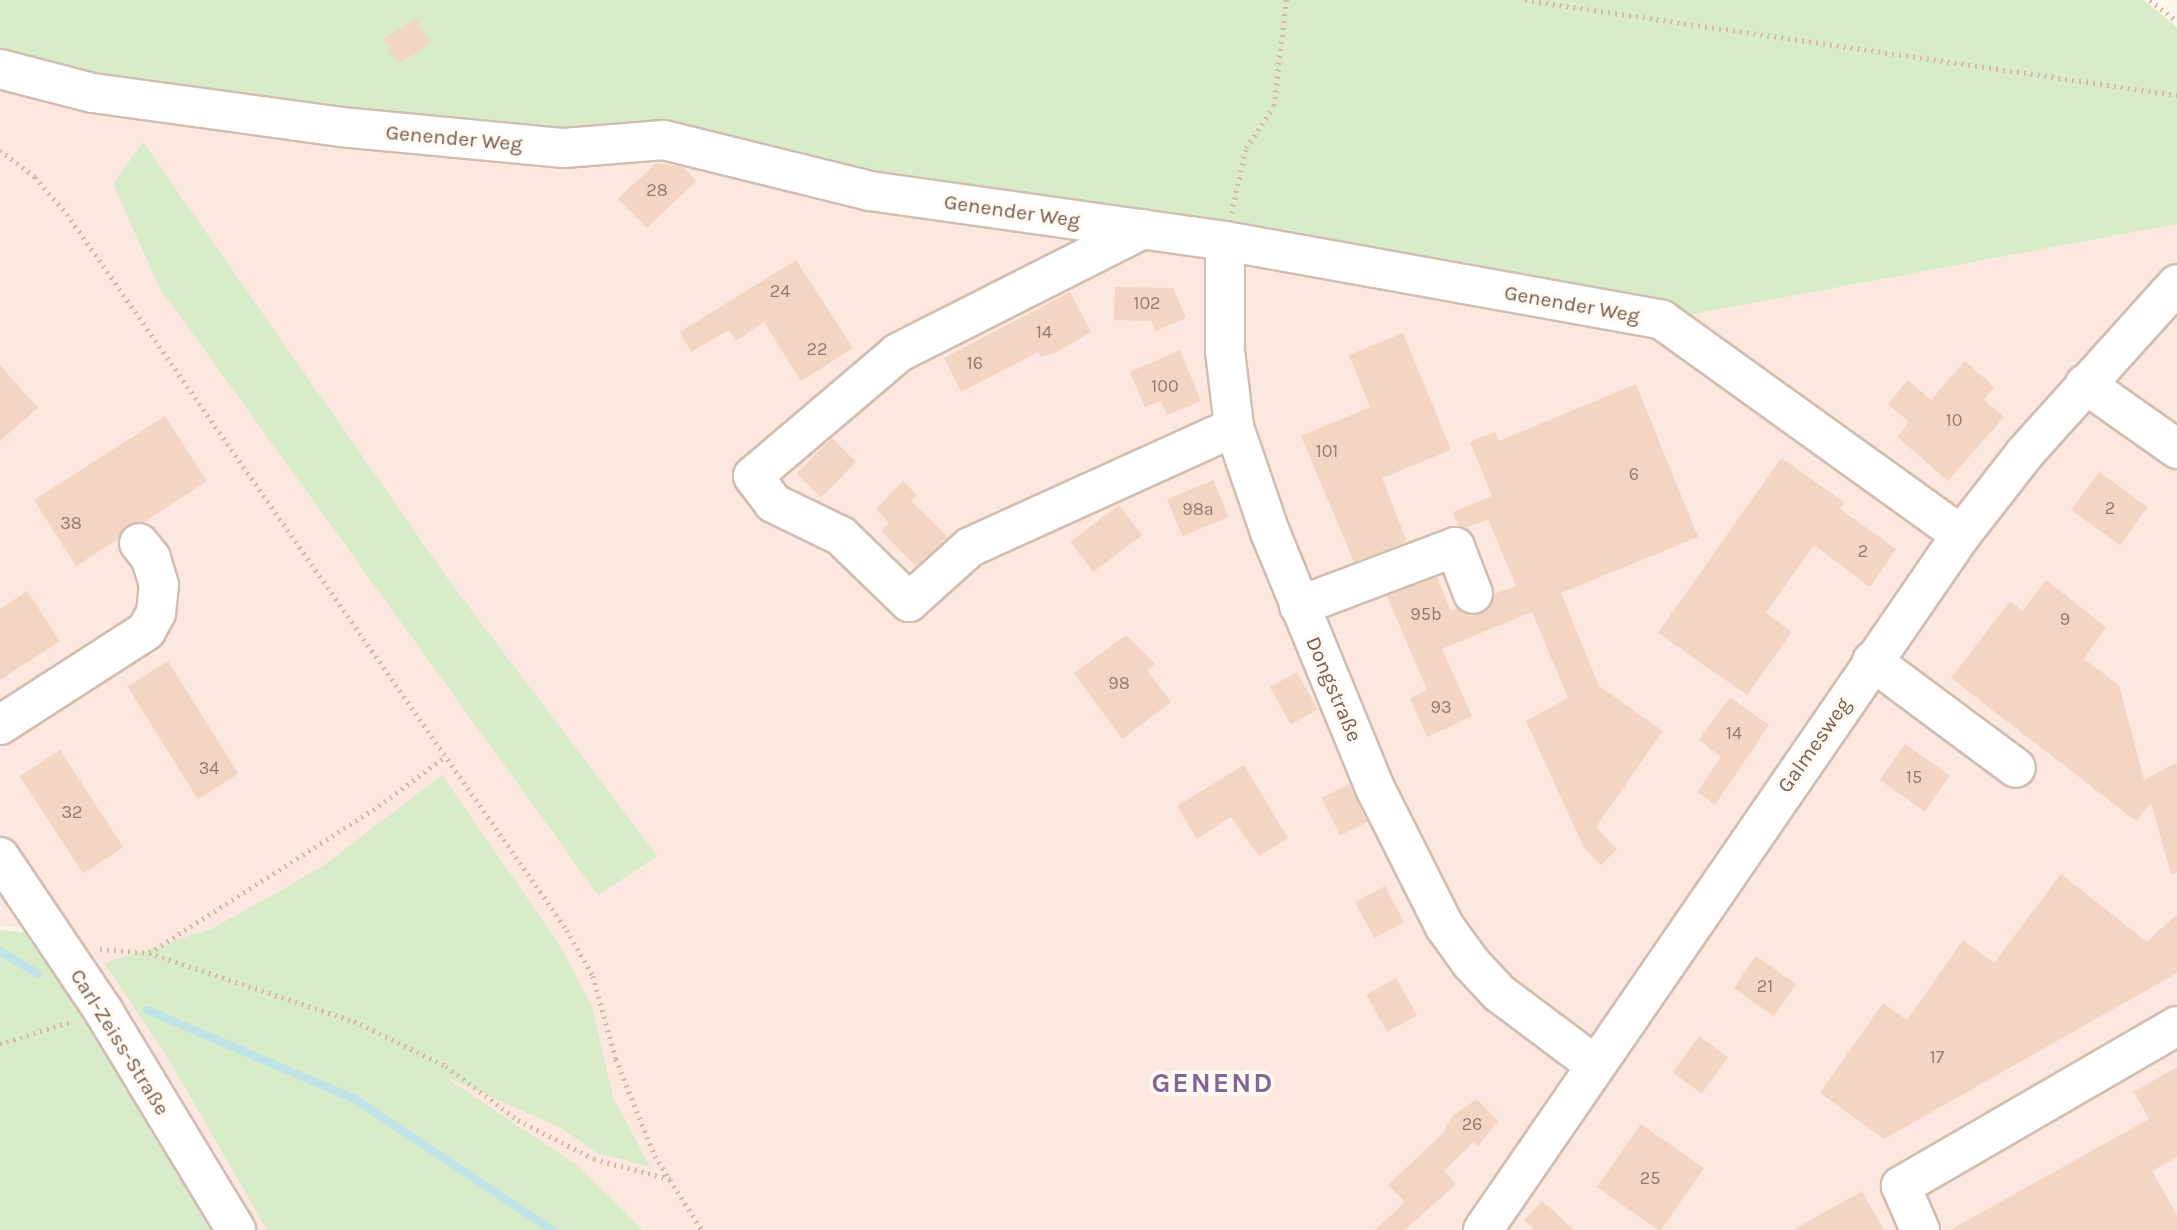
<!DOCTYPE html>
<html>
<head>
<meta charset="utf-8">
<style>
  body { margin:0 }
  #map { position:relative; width:2177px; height:1230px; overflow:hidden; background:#fdf6ec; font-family:Karla,sans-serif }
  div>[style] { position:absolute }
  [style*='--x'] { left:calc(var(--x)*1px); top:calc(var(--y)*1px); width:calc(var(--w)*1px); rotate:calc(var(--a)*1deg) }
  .commercial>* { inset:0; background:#fde8e0 }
  .green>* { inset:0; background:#d8ecc9 }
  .stream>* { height:8px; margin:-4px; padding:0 4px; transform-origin:4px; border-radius:4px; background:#bfe3e8 }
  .building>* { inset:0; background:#f3d5c3; transform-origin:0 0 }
  .path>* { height:4.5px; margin-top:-2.25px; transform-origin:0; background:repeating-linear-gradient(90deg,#d9b8a5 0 2px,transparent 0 7px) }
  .roads { filter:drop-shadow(2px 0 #d1beb0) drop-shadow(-2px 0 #d1beb0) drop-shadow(0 2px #d1beb0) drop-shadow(0 -2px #d1beb0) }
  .minor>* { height:38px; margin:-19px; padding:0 19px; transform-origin:19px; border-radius:19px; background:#fff }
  span { translate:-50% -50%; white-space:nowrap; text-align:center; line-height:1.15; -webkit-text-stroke:7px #fffaf3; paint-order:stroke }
  .number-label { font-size:18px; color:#987a6a }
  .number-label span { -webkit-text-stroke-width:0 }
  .street-label { font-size:21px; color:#7a5c4d }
  .district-label { font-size:28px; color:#846695; font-weight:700; letter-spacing:2px }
</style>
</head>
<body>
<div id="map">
  <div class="commercial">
    <div style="clip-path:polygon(0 78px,664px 140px,1662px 320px,2177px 224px,2177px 1230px,231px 1230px,233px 1226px,143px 1036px,77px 933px,0 926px)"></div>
  </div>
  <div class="green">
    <div style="clip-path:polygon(0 0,2144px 0,2177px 27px,2177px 224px,1662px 320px,664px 140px,564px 148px,0 69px)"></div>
    <div style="clip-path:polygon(143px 142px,448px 579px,657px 856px,598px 895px,159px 287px,113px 184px)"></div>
    <div style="clip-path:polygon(442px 775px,559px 944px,592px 1006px,613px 1097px,650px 1167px,597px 1153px,559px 1127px,442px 1075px,575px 1164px,643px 1230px,267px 1230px,168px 1058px,104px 963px,211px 929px,287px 887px,324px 865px)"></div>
    <div style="clip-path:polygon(0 930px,24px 932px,231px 1230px,0 1230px)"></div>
  </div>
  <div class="stream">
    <div style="--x:0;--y:951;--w:44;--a:31.2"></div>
    <div style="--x:147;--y:1010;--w:226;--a:23.2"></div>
    <div style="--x:355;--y:1099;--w:237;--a:33.6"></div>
  </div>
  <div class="building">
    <div style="left:416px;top:19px;width:29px;height:38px;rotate:59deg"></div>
    <div style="clip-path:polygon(656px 163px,683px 167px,696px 181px,647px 228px,618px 199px)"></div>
    <div style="clip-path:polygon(796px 260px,853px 348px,801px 381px,764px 322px,736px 341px,729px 330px,691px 352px,680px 332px)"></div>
    <div style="clip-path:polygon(1115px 287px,1173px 288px,1186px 318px,1156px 331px,1151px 321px,1114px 320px)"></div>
    <div style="clip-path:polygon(1070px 292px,1091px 332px,1055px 353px,1041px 357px,1038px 352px,961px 392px,944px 358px)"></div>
    <div style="clip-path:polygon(1403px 333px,1451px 450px,1382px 478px,1407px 542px,1354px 562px,1301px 436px,1370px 407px,1349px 355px)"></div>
    <div style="clip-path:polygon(1180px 350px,1201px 401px,1167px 415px,1161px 401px,1145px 407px,1130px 372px)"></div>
    <div style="clip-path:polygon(1965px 361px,1994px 387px,1984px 400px,2004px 417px,1948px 481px,1897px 437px,1909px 422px,1888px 404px,1908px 380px,1931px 400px)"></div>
    <div style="clip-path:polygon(0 365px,38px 408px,0 441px)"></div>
    <div style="clip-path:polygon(1636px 384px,1698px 537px,1561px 593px,1599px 686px,1663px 731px,1596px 827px,1617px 849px,1601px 865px,1584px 848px,1526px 721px,1568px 698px,1532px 612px,1442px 649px,1472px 716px,1427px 737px,1410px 698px,1427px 690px,1387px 596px,1437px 577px,1451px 611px,1457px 608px,1470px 616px,1489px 608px,1494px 594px,1516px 586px,1488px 519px,1465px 528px,1458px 525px,1453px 512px,1492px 496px,1470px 442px,1495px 432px,1499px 441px)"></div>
    <div style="clip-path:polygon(165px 416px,207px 481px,144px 522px,126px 526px,118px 539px,76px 566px,34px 500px)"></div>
    <div style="left:832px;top:438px;width:34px;height:50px;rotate:45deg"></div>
    <div style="clip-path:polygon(1781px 458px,1844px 502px,1840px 509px,1896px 549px,1870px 587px,1814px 545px,1766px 613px,1792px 632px,1747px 695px,1658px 633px)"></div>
    <div style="left:2099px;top:472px;width:60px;height:47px;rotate:36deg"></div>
    <div style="left:1213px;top:480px;width:40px;height:50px;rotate:67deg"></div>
    <div style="clip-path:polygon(903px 481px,917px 495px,911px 501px,948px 537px,916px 566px,881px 531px,889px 523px,876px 509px)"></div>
    <div style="left:1119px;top:505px;width:38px;height:61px;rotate:53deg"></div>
    <div style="clip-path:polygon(2046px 580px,2106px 627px,2084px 659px,2119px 685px,2144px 780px,2177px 762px,2177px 873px,2171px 874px,2151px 803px,2136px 821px,1951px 678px,2010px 601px,2023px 611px)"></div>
    <div style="clip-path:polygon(27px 591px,60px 641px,0 680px,0 609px)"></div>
    <div style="clip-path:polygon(1126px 635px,1155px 664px,1147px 670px,1171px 702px,1122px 739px,1074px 673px)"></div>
    <div style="left:168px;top:661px;width:133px;height:48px;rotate:58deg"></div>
    <div style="left:1297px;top:672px;width:43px;height:31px;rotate:61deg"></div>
    <div style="clip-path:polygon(1730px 697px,1769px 725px,1715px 805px,1697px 792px,1721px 757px,1699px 740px)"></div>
    <div style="left:1905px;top:744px;width:55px;height:44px;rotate:35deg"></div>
    <div style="left:60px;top:750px;width:116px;height:48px;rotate:57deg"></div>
    <div style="clip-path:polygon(1244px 765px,1288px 838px,1259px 856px,1231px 817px,1197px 839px,1177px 806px)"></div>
    <div style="left:1349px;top:784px;width:42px;height:31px;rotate:63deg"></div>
    <div style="clip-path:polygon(2061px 874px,2147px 942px,2177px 914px,2177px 973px,1884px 1139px,1820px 1093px,1883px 1003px,1907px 1020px,1963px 940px,1994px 963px)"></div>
    <div style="left:1385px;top:886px;width:41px;height:34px;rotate:62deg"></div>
    <div style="left:1756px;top:956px;width:49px;height:39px;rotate:35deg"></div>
    <div style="left:1396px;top:978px;width:43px;height:34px;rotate:61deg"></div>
    <div style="left:1699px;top:1036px;width:36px;height:45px;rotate:36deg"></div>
    <div style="clip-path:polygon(2177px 1067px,2177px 1157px,2152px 1171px,2177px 1215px,2177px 1230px,1950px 1230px,2149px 1119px,2134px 1092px)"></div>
    <div style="clip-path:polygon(1477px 1099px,1498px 1121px,1478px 1146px,1474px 1142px,1444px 1170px,1456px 1184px,1405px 1230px,1375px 1230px,1405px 1202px,1388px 1185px,1444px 1132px,1453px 1115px)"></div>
    <div style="left:1641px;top:1124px;width:77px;height:77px;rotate:35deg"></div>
    <div style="clip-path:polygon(1862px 1191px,1884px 1230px,1793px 1230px)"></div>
    <div style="clip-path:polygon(1542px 1201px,1574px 1230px,1535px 1230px,1524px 1220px)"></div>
  </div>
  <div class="path">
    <div style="--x:1525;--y:0;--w:659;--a:8.29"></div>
    <div style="--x:2150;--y:0;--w:34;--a:38"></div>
    <div style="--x:0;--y:150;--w:44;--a:37.6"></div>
    <div style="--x:35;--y:177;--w:49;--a:49.1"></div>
    <div style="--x:67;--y:214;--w:873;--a:55.07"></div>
    <div style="--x:567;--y:930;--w:53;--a:60.5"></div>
    <div style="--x:593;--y:976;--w:86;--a:74.5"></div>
    <div style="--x:616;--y:1059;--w:105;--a:68.1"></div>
    <div style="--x:655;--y:1156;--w:88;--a:57.6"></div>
    <div style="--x:1231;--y:213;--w:67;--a:-77"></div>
    <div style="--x:1246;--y:148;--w:50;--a:-56.3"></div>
    <div style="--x:1274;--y:106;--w:107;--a:-83.5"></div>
    <div style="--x:100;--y:949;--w:49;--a:4.7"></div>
    <div style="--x:149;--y:953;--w:266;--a:-32.6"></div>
    <div style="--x:373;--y:810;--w:91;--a:-36.5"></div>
    <div style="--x:149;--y:953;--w:216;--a:18.4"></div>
    <div style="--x:354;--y:1021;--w:102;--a:26.1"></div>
    <div style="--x:446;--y:1066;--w:90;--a:36.9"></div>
    <div style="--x:518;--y:1120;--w:85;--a:27.2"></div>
    <div style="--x:594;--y:1159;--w:79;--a:14.7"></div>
    <div style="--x:0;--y:1044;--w:77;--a:-17.5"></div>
  </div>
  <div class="roads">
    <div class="minor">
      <div style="--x:0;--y:69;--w:96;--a:14.5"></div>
      <div style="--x:93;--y:93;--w:250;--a:7.8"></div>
      <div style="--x:341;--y:127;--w:224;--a:5.4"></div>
      <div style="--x:564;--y:148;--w:100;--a:-4.6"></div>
      <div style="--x:664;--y:140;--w:212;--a:13.9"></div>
      <div style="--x:870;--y:191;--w:359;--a:8"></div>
      <div style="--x:1225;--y:241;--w:444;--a:10.2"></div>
      <div style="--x:1662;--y:320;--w:368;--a:35.7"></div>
      <div style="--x:1143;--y:229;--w:275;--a:153.2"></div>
      <div style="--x:898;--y:353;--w:190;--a:139.7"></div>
      <div style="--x:753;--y:476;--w:34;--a:53"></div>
      <div style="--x:773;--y:503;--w:76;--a:25.9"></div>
      <div style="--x:841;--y:536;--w:95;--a:44.1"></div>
      <div style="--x:909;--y:602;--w:82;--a:-42"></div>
      <div style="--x:970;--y:547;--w:290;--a:-24.4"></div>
      <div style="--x:1225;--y:241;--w:110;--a:90"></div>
      <div style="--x:1225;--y:351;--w:77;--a:83.2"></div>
      <div style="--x:1234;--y:427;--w:111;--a:71.1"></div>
      <div style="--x:1270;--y:532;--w:279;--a:67.7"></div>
      <div style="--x:1376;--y:790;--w:153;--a:63.3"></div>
      <div style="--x:1445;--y:927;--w:44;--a:54.2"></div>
      <div style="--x:1471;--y:963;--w:41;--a:47"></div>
      <div style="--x:1499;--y:993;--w:119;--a:36.8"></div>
      <div style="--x:2085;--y:384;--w:113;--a:35.2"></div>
      <div style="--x:1299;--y:606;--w:167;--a:-20.7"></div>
      <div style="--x:1455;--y:547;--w:50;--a:69"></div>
      <div style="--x:1872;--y:661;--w:179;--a:36.6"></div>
      <div style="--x:0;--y:725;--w:174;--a:-32.8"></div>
      <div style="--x:146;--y:631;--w:21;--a:-61"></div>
      <div style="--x:156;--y:613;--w:28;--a:-84"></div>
      <div style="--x:159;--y:585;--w:28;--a:-107"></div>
      <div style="--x:151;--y:558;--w:19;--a:-129"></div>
      <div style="--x:0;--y:857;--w:187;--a:56.1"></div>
      <div style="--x:104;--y:1012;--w:255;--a:58.8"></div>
      <div style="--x:1483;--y:1230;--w:844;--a:-55.48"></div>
      <div style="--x:1961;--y:535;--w:104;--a:-52"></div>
      <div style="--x:2025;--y:453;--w:227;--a:-48"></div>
      <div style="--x:1920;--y:1230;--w:48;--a:-113.4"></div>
      <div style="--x:1901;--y:1186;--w:319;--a:-30.1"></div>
    </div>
  </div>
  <div class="number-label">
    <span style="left:657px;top:190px">28</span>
    <span style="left:780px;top:291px">24</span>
    <span style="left:1147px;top:303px">102</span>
    <span style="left:1044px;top:332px">14</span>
    <span style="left:817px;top:349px">22</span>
    <span style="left:975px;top:363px">16</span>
    <span style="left:1165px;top:386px">100</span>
    <span style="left:1954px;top:420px">10</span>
    <span style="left:1327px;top:451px">101</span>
    <span style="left:1634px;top:474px">6</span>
    <span style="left:2110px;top:508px">2</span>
    <span style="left:1198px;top:509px">98a</span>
    <span style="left:71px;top:523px">38</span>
    <span style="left:1863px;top:551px">2</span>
    <span style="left:1426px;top:614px">95b</span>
    <span style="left:2065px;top:619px">9</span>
    <span style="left:1119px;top:683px">98</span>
    <span style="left:1441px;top:707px">93</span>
    <span style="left:1734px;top:733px">14</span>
    <span style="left:209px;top:768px">34</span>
    <span style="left:1914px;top:777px">15</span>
    <span style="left:72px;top:812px">32</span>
    <span style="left:1765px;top:986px">21</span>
    <span style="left:1937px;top:1057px">17</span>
    <span style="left:1472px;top:1124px">26</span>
    <span style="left:1650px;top:1178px">25</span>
  </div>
  <div class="street-label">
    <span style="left:454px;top:138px;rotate:5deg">Genender Weg</span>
    <span style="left:1012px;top:211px;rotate:8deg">Genender Weg</span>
    <span style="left:1572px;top:304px;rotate:10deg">Genender Weg</span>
    <span style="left:1334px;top:689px;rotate:67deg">Dongstraße</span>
    <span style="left:1814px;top:745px;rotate:-55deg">Galmesweg</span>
    <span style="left:120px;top:1042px;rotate:58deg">Carl-Zeiss-Straße</span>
  </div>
  <div class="district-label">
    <span style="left:1213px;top:1083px">GENEND</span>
  </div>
</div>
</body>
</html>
